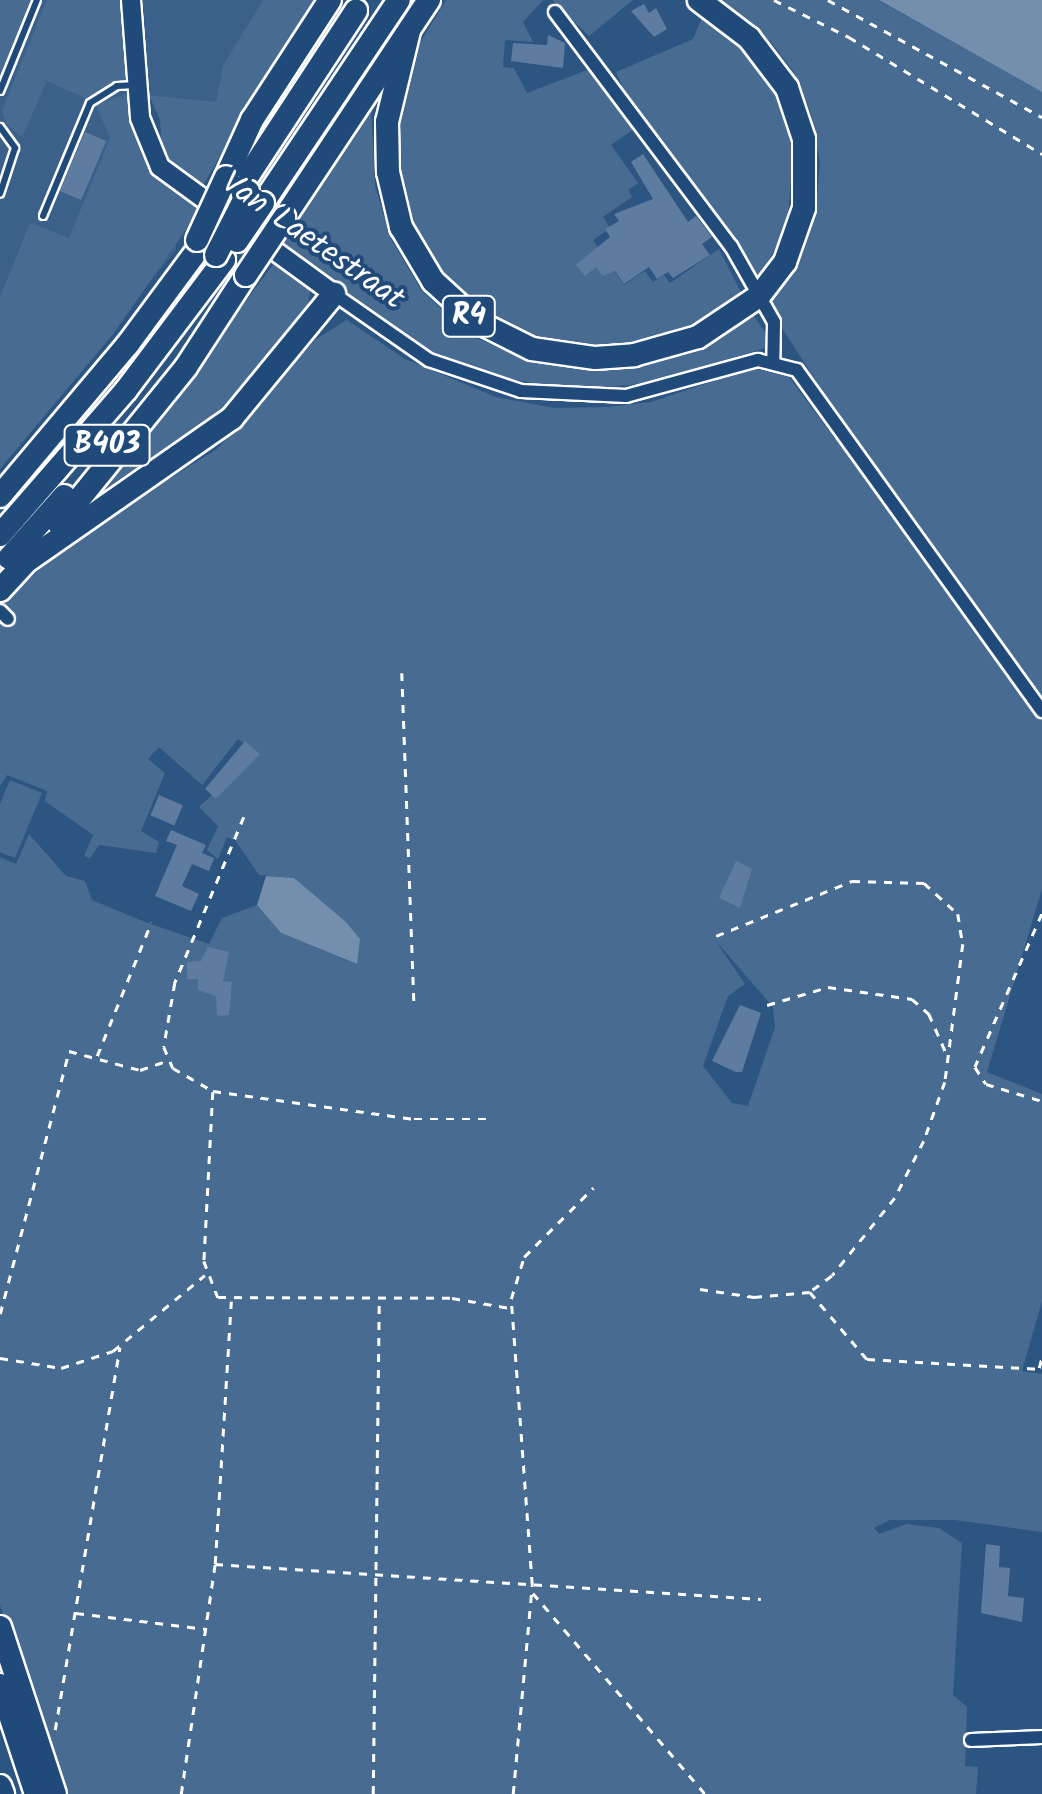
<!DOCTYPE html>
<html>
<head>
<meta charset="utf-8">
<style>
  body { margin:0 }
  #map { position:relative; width:1042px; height:1794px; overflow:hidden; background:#2c5582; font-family:Kalam,sans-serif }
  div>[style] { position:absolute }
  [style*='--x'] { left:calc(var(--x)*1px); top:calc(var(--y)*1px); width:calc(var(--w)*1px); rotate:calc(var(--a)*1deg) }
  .built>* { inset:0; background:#3b618b }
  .green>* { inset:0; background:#486b92 }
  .water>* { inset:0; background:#748fad }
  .building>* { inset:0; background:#5e7c9f; transform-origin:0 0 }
  .path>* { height:2.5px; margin-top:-1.25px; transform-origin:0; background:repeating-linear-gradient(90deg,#fff 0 8px,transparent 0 16px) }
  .roads { filter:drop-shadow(2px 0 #fff) drop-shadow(-2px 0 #fff) drop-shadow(0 2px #fff) drop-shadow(0 -2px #fff) }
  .lane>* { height:6px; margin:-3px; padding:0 3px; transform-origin:3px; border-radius:3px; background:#1f4a7a }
  .street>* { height:12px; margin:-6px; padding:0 6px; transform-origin:6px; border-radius:6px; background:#1f4a7a }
  .secondary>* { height:18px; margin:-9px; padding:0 9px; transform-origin:9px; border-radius:9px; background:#1f4a7a }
  .highway>* { height:22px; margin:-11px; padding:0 11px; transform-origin:11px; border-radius:11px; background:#1f4a7a }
  .bridges { filter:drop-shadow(2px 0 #fff) drop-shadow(-2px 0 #fff) drop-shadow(0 2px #fff) drop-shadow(0 -2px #fff) }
  .highway-bridge>* { height:22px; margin:-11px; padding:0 11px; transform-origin:11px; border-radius:11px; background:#1f4a7a }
  span { translate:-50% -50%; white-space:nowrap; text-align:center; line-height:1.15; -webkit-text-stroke:8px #1f4a7a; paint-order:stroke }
  .shield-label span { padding:2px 8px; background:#1f4a7a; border:2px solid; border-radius:8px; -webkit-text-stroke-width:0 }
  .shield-label { font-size:30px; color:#fff; font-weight:700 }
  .street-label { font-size:32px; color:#fff }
</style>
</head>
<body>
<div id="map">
  <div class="built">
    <div style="clip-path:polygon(0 0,123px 0,132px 118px,140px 145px,176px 189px,176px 250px,0 469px)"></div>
    <div style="clip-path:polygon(143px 0,263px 0,223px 65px,216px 103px,149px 95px)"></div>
  </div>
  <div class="green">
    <div style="clip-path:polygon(0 0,30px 0,0 77px)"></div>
    <div style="clip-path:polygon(47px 0,123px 0,127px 79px,85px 98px,47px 81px,22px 137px,5px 123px,2px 110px)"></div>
    <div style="clip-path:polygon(263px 0,313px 0,199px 192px,162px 155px,160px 120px,149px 95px,216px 102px,223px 65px)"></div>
    <div style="clip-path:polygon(446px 0,543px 0,523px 22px,533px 42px,505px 40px,503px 67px,514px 68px,527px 93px,595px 67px,638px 126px,611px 145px,638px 183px,628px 190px,632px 197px,603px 217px,610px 228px,593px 240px,624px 285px,645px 271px,653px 282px,664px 275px,670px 283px,719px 249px,743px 296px,703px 327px,621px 350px,535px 343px,456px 297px,411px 235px,391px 138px,413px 54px)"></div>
    <div style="clip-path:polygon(552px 0,633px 0,589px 36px)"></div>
    <div style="clip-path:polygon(evenodd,721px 0,878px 0,1042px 92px,1042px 889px,987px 1072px,1042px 1094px,1042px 1301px,1022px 1371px,1042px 1374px,1042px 1532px,955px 1520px,890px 1520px,874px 1528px,879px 1534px,907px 1524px,939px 1528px,962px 1543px,953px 1695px,967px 1707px,965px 1766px,978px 1767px,976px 1794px,62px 1794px,0 1605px,0 857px,16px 864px,29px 834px,66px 876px,85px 881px,92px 900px,145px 922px,209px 944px,222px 918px,257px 905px,281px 933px,356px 964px,346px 923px,294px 878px,259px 875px,235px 840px,227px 837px,218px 859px,207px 850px,218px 826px,199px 807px,258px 753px,238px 739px,202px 785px,159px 747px,148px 759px,165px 773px,141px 831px,159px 842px,156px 853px,99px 845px,90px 858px,84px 856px,93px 835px,45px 801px,47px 791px,7px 775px,0 786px,0 607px,69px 541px,217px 449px,316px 339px,347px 320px,405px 359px,496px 397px,554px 408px,607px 407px,651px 402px,752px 368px,789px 377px,835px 439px,848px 431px,766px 303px,793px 266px,816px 210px,820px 162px,810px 111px,793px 71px,770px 41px,721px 0,715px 940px,773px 1007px,775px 1027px,748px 1106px,732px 1103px,703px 1066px,728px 996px,745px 984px,715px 940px)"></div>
    <div style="clip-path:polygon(704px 13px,771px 76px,794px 143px,787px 228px,758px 279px,626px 95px,616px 72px,693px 39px)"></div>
    <div style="clip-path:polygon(128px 93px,140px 145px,155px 171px,201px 208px,114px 333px,0 469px,0 297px,30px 223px,69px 238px,110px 138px,96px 105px)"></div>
    <div style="clip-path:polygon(371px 106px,375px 186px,391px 239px,421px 290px,471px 336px,533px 363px,613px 370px,688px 354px,754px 316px,768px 337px,765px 348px,652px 383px,572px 390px,482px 374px,432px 352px,281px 247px)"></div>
    <div style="clip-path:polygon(275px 262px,310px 291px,307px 316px,234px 402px,106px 488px)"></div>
    <div style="clip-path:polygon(10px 780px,42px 793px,15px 858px,0 852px,0 804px)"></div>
  </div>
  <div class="water">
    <div style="clip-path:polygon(879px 0,1042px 0,1042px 92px,964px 48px)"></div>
    <div style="clip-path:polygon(266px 876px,294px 878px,346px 922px,360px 939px,357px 964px,281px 933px,257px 905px)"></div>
  </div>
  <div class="building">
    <div style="clip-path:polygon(644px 4px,649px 13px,656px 8px,667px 29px,654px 37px,631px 11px)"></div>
    <div style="clip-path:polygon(548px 35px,565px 43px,563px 68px,511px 61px,513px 43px,547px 45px)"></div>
    <div style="left:85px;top:132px;width:23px;height:64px;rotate:23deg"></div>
    <div style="clip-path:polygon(643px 154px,688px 222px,696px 216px,712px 237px,702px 244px,710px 255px,673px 278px,668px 272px,657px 279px,649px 267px,624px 284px,615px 271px,602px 276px,596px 267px,585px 276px,576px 265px,610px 237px,605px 229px,619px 221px,614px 214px,653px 199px,631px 162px)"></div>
    <div style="clip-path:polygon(245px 741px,260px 754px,216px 799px,205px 789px)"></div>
    <div style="left:159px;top:795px;width:26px;height:22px;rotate:23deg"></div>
    <div style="clip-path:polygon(171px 830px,206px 845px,202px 853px,214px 858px,209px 871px,192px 864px,182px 886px,199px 894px,191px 911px,155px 896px,177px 845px,166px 841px)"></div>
    <div style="clip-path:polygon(736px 861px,752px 869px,740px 908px,719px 898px)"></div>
    <div style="clip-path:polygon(208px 947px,229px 952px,223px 981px,232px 982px,229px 1015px,217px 1016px,216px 996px,198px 990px,198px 979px,187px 979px,187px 962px,201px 961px)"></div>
    <div style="clip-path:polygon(740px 1005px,761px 1013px,742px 1072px,736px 1072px,712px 1061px)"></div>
    <div style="clip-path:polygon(986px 1544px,1000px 1546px,999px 1567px,1010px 1568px,1008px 1596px,1024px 1598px,1022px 1622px,981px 1613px)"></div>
  </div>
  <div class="path">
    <div style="--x:774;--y:0;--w:84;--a:26.3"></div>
    <div style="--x:849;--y:37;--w:226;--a:31.2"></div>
    <div style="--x:828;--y:0;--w:244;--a:28.7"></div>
    <div style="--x:402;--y:673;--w:331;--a:87.9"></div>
    <div style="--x:244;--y:817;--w:180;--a:112.6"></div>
    <div style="--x:175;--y:983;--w:65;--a:99.8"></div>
    <div style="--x:164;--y:1047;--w:23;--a:67"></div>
    <div style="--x:173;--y:1068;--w:46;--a:29.9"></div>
    <div style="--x:213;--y:1091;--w:203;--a:7.9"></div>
    <div style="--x:414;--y:1119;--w:80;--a:0"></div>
    <div style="--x:1042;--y:914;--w:167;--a:113.6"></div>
    <div style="--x:975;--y:1067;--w:20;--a:57"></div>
    <div style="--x:986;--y:1084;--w:59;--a:16.9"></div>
    <div style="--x:716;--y:936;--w:147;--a:-22"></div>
    <div style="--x:852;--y:881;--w:72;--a:1.6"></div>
    <div style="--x:924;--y:883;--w:46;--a:42.4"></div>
    <div style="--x:958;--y:914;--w:30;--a:81"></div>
    <div style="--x:963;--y:944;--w:139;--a:97.4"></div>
    <div style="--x:945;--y:1082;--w:63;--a:109.6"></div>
    <div style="--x:924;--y:1141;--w:64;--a:117"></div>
    <div style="--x:895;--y:1198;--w:100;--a:128.9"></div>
    <div style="--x:832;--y:1276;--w:27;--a:144"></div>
    <div style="--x:767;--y:1005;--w:64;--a:-16.4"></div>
    <div style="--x:828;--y:987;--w:85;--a:8.1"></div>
    <div style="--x:912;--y:999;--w:23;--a:41"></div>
    <div style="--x:929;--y:1014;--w:47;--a:66.2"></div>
    <div style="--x:97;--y:1056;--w:144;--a:-67.9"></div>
    <div style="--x:213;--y:1092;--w:169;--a:93"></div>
    <div style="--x:204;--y:1261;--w:39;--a:69"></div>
    <div style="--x:218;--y:1297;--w:234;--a:0.2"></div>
    <div style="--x:452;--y:1298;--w:59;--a:9.8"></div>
    <div style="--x:700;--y:1289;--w:55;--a:8.4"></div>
    <div style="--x:754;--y:1297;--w:56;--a:-5.1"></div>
    <div style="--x:810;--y:1292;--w:88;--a:49.6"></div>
    <div style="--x:867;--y:1359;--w:175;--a:3.3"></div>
    <div style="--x:0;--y:1314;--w:272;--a:-75.3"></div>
    <div style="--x:69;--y:1051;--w:73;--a:15"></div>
    <div style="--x:140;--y:1070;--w:28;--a:-19"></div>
    <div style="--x:0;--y:1358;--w:62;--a:9.3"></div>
    <div style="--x:61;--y:1368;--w:55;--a:-18.1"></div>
    <div style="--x:113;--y:1351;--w:119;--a:-39.6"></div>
    <div style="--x:1039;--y:1368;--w:11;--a:-75"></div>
    <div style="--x:215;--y:1564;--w:547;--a:3.67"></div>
    <div style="--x:533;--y:1593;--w:265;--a:49.4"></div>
    <div style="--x:76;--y:1613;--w:131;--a:7"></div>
    <div style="--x:55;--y:1730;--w:388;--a:-80.4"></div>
    <div style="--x:181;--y:1794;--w:232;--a:-81.6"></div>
    <div style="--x:215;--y:1564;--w:263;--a:-86.5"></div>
    <div style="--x:373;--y:1794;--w:493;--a:-89.3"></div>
    <div style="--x:513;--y:1794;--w:210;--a:-84.8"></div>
    <div style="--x:532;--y:1585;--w:287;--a:-94.2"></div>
    <div style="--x:511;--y:1299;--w:44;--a:-72.8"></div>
    <div style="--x:524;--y:1257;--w:98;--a:-45"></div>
  </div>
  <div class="roads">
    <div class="lane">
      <div style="--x:0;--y:91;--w:98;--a:-67.9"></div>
      <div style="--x:0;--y:127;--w:26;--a:54"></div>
      <div style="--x:15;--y:148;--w:48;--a:108.1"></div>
      <div style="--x:43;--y:216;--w:122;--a:-67.4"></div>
      <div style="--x:90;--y:103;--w:32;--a:-32"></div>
      <div style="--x:117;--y:86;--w:19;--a:-3"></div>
    </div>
    <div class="street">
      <div style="--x:555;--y:12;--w:293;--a:53.1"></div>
      <div style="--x:731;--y:246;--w:87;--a:60.5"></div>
      <div style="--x:774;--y:322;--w:39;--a:91"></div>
      <div style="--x:334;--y:294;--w:116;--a:34.8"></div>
      <div style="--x:429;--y:360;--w:97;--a:18.6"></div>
      <div style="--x:521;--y:391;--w:105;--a:2.7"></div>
      <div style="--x:626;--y:396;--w:137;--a:-15.3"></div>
      <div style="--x:758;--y:360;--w:40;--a:14.4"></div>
      <div style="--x:797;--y:370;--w:420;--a:54.3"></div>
      <div style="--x:0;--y:611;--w:11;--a:45"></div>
      <div style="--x:971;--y:1740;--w:71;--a:-2.4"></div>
    </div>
    <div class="secondary">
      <div style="--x:131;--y:0;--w:118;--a:85.6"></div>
      <div style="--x:140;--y:118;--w:53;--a:67.8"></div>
      <div style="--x:160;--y:167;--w:215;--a:36.1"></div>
    </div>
    <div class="highway">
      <div style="--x:409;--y:31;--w:94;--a:103.6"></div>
      <div style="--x:387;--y:122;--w:50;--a:88.9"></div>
      <div style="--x:388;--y:172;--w:57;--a:76.7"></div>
      <div style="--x:401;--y:227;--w:63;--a:59.3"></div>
      <div style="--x:433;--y:281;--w:61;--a:42.3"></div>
      <div style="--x:478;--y:322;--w:60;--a:26.6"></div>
      <div style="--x:532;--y:349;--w:64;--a:8.1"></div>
      <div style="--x:595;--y:358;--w:39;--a:-4"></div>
      <div style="--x:634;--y:355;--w:66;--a:-15.7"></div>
      <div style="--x:698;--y:337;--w:73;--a:-33.9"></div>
      <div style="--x:759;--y:296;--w:43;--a:-52.6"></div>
      <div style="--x:785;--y:262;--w:57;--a:-70.6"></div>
      <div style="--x:804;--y:208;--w:69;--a:-90"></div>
      <div style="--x:804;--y:139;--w:54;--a:-108.4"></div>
      <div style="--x:787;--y:88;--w:63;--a:-127.2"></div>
      <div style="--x:749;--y:38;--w:63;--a:-142.8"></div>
      <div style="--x:226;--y:177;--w:63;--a:-65.5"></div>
      <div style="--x:252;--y:120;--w:143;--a:-57"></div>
      <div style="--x:240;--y:188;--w:212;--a:-56.8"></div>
      <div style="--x:263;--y:203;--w:244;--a:-56.2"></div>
      <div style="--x:284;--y:218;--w:262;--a:-56.4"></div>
      <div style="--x:0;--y:496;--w:199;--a:-49.9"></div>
      <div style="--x:128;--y:344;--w:124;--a:-53.5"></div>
      <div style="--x:59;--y:524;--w:202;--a:-51"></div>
      <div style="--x:186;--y:367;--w:110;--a:-56.9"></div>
      <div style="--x:0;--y:535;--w:192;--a:-49"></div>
      <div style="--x:126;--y:390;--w:163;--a:-53"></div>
      <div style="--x:9;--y:558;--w:83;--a:-48.4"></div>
      <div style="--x:27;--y:561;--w:250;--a:-34.9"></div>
      <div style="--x:232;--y:418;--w:161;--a:-50.6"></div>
      <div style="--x:0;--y:590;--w:52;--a:-47.4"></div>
      <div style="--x:0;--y:1627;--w:176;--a:71.8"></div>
      <div style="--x:0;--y:1685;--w:115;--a:71.7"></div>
      <div style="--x:0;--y:1786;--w:9;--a:69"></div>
    </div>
  </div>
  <div class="bridges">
    <div class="highway-bridge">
      <div style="--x:197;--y:240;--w:69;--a:-65.3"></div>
      <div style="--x:237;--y:241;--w:46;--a:-55.6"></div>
      <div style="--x:216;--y:255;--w:71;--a:-63.1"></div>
      <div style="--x:246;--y:275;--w:69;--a:-56.3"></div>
    </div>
  </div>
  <div class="shield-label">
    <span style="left:469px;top:316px">R4</span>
    <span style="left:107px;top:445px">B403</span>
  </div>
  <div class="street-label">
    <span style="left:312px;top:242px;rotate:35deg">Van Laetestraat</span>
  </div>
</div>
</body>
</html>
